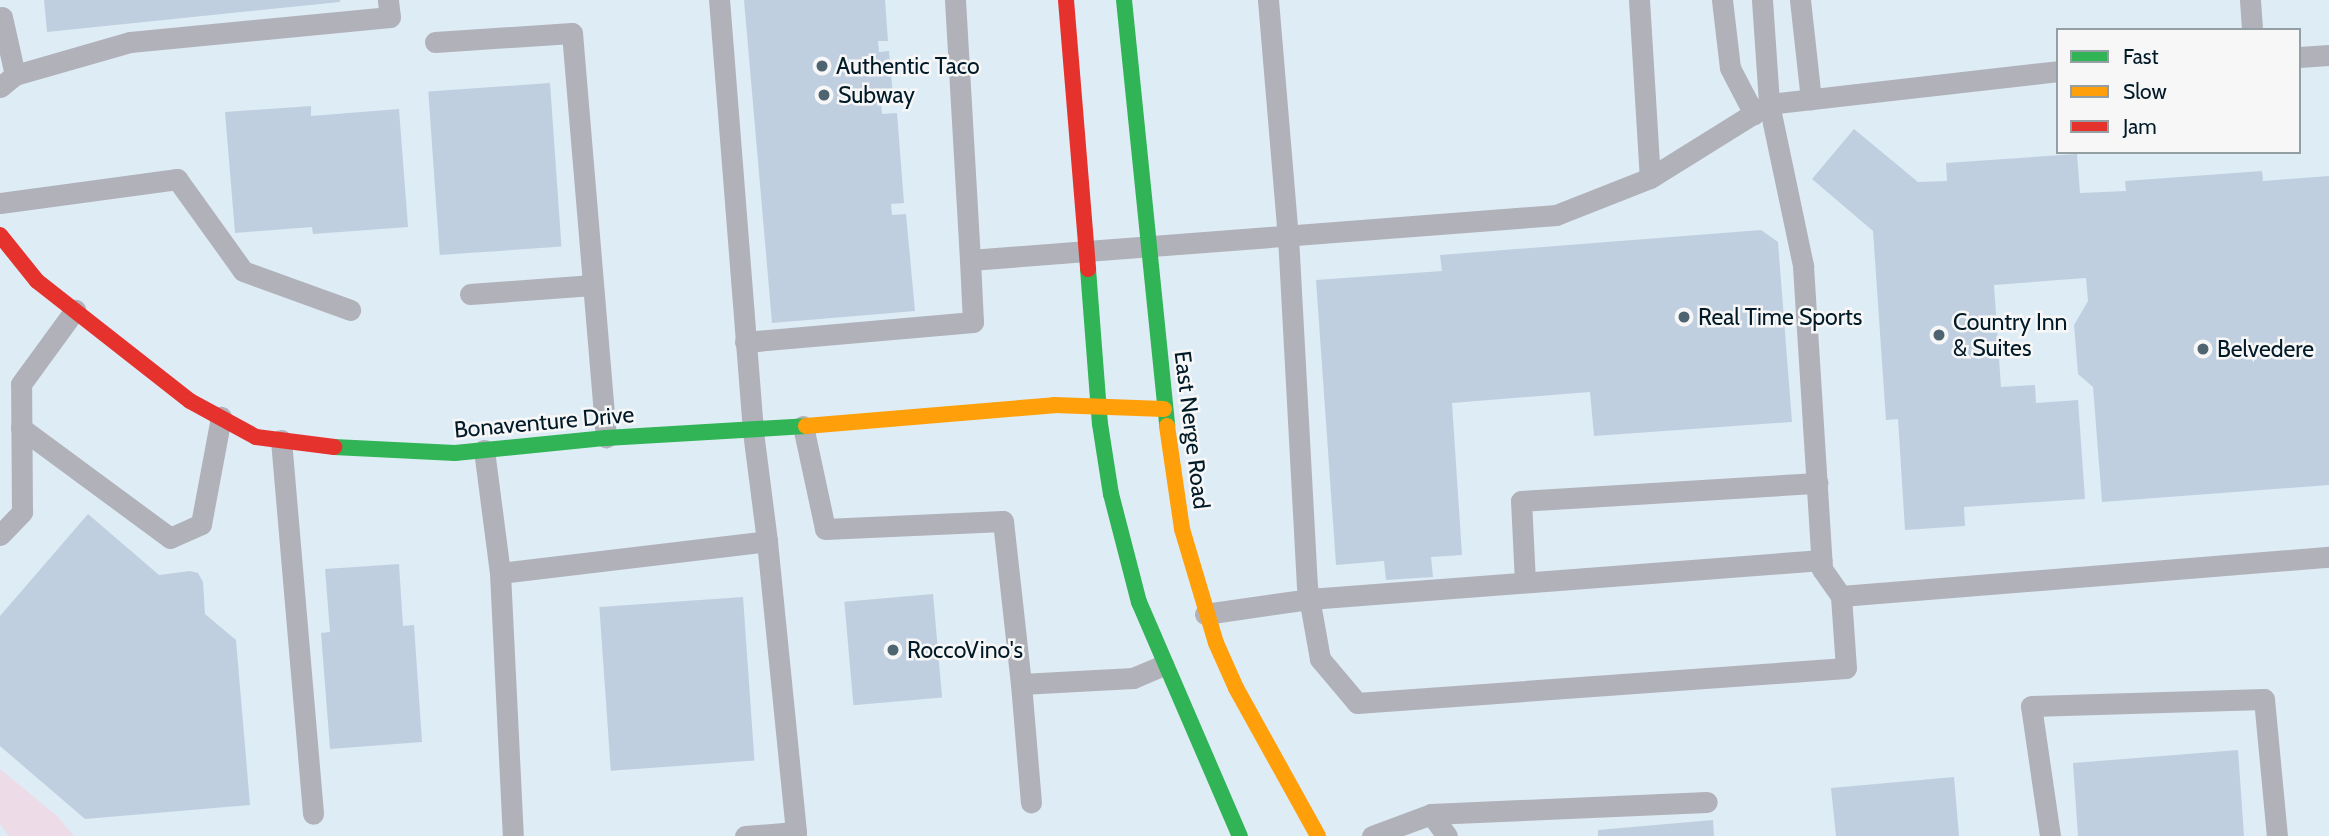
<!DOCTYPE html>
<html>
<head>
<meta charset="utf-8">
<style>
  body { margin:0 }
  #map { position:relative; width:2329px; height:836px; overflow:hidden; background:#deecf5; font-family:Cabin,sans-serif }
  div>[style] { position:absolute }
  [style*='--x'] { left:calc(var(--x)*1px); top:calc(var(--y)*1px); width:calc(var(--w)*1px); rotate:calc(var(--a)*1deg) }
  .green>* { inset:0; background:#eddbe8 }
  .building>* { inset:0; background:#c0cfe0; transform-origin:0 0 }
  .lane>* { height:21px; margin:-10.5px; padding:0 10.5px; transform-origin:10.5px; border-radius:10.5px; background:#b1b1ba }
  .fast>* { height:16px; margin:-8px; padding:0 8px; transform-origin:8px; border-radius:8px; background:#30b455 }
  .slow>* { height:16px; margin:-8px; padding:0 8px; transform-origin:8px; border-radius:8px; background:#ff9f0a }
  .jam>* { height:16px; margin:-8px; padding:0 8px; transform-origin:8px; border-radius:8px; background:#e5322d }
  .dots>* { width:19px; height:19px; translate:-50% -50%; box-sizing:border-box; border:4px solid #f7f7f7; border-radius:50% }
  span { translate:-50% -50%; white-space:nowrap; text-align:center; line-height:1.15; -webkit-text-stroke:5px #f7f7f7; paint-order:stroke }
  .poi-label { font-size:23px; color:#001a28 }
  .left { translate:0 -50%; text-align:left }
  .street-label { font-size:23px; color:#001a28 }
  .legend { position:absolute; left:2056px; top:28px; width:245px; height:126px; box-sizing:border-box; background:#f7f7f7; border:2px solid #949fa4; margin:0; padding:9px 12px; list-style:none; font-size:21px; color:#001a28 }
  .legend li { display:flex; align-items:center; gap:14px; height:35px }
  .legend b { width:35px; border:2px solid #949fa4 }
</style>
</head>
<body>
<div id="map">
  <div class="green">
    <div style="clip-path:polygon(0 769px,57px 816px,74px 836px,9px 836px,0 824px)"></div>
  </div>
  <div class="building">
    <div style="clip-path:polygon(44px 0,340px 0,340px 2px,47px 32px)"></div>
    <div style="clip-path:polygon(744px 0,885px 0,888px 41px,878px 41px,879px 52px,889px 51px,893px 97px,881px 98px,882px 114px,897px 113px,904px 203px,891px 204px,892px 215px,906px 214px,915px 311px,772px 323px)"></div>
    <div style="left:550px;top:83px;width:164px;height:122px;rotate:86deg"></div>
    <div style="clip-path:polygon(311px 106px,311px 116px,399px 109px,408px 227px,313px 234px,312px 227px,235px 233px,225px 112px)"></div>
    <div style="clip-path:polygon(1854px 129px,1918px 182px,1947px 181px,1946px 163px,2077px 154px,2080px 193px,2126px 191px,2125px 181px,2262px 171px,2263px 181px,2329px 176px,2329px 485px,2102px 502px,2093px 387px,2078px 374px,2074px 325px,2088px 301px,2086px 278px,1994px 285px,2001px 387px,2035px 385px,2036px 403px,2078px 400px,2085px 499px,1964px 507px,1965px 526px,1905px 530px,1898px 419px,1886px 420px,1873px 231px,1812px 179px)"></div>
    <div style="clip-path:polygon(1761px 230px,1778px 242px,1792px 422px,1594px 436px,1590px 392px,1452px 403px,1462px 555px,1431px 557px,1433px 577px,1386px 580px,1384px 561px,1336px 565px,1316px 280px,1442px 271px,1440px 255px)"></div>
    <div style="clip-path:polygon(88px 514px,159px 575px,190px 571px,198px 573px,203px 582px,205px 614px,236px 640px,250px 805px,85px 819px,0 746px,0 616px)"></div>
    <div style="clip-path:polygon(399px 564px,403px 626px,414px 625px,422px 742px,330px 749px,321px 633px,330px 632px,325px 569px)"></div>
    <div style="left:933px;top:594px;width:104px;height:89px;rotate:85deg"></div>
    <div style="left:743px;top:597px;width:164px;height:144px;rotate:86deg"></div>
    <div style="clip-path:polygon(2238px 750px,2244px 836px,2078px 836px,2073px 763px)"></div>
    <div style="clip-path:polygon(1954px 777px,1959px 836px,1836px 836px,1831px 788px)"></div>
    <div style="clip-path:polygon(1713px 820px,1714px 836px,1598px 836px,1598px 830px)"></div>
  </div>
  <div class="lane">
    <div style="--x:955;--y:0;--w:260;--a:86.7"></div>
    <div style="--x:970;--y:260;--w:588;--a:-4.39"></div>
    <div style="--x:1556;--y:215;--w:101;--a:-21.5"></div>
    <div style="--x:1650;--y:178;--w:140;--a:-31.9"></div>
    <div style="--x:1769;--y:104;--w:291;--a:-6.5"></div>
    <div style="--x:1268;--y:0;--w:237;--a:85.2"></div>
    <div style="--x:1288;--y:236;--w:351;--a:86.9"></div>
    <div style="--x:1307;--y:586;--w:74;--a:79.9"></div>
    <div style="--x:1320;--y:659;--w:57;--a:49.9"></div>
    <div style="--x:1357;--y:703;--w:490;--a:-4.1"></div>
    <div style="--x:1846;--y:668;--w:72;--a:-94"></div>
    <div style="--x:1639;--y:0;--w:178;--a:86.5"></div>
    <div style="--x:1722;--y:0;--w:68;--a:83.3"></div>
    <div style="--x:1730;--y:68;--w:52;--a:62.4"></div>
    <div style="--x:1762;--y:0;--w:104;--a:86.1"></div>
    <div style="--x:1769;--y:104;--w:166;--a:78.1"></div>
    <div style="--x:1803;--y:266;--w:304;--a:86.4"></div>
    <div style="--x:1822;--y:569;--w:33;--a:55"></div>
    <div style="--x:1841;--y:596;--w:490;--a:-4.6"></div>
    <div style="--x:1800;--y:0;--w:100;--a:83.7"></div>
    <div style="--x:2250;--y:0;--w:30;--a:86"></div>
    <div style="--x:2;--y:17;--w:59;--a:77.4"></div>
    <div style="--x:435;--y:42;--w:137;--a:-3.8"></div>
    <div style="--x:572;--y:33;--w:406;--a:85.2"></div>
    <div style="--x:2299;--y:57;--w:30;--a:-4"></div>
    <div style="--x:0;--y:87;--w:19;--a:-39"></div>
    <div style="--x:15;--y:75;--w:120;--a:-16"></div>
    <div style="--x:130;--y:42;--w:261;--a:-5.5"></div>
    <div style="--x:390;--y:17;--w:17;--a:-97"></div>
    <div style="--x:0;--y:203;--w:179;--a:-7.7"></div>
    <div style="--x:177;--y:179;--w:113;--a:54.3"></div>
    <div style="--x:243;--y:271;--w:114;--a:20"></div>
    <div style="--x:470;--y:294;--w:123;--a:-4.2"></div>
    <div style="--x:745;--y:342;--w:229;--a:-5"></div>
    <div style="--x:973;--y:322;--w:62;--a:-92.8"></div>
    <div style="--x:803;--y:426;--w:105;--a:77.9"></div>
    <div style="--x:825;--y:529;--w:178;--a:-2.6"></div>
    <div style="--x:1003;--y:521;--w:164;--a:83.7"></div>
    <div style="--x:1021;--y:684;--w:112;--a:-3.1"></div>
    <div style="--x:1133;--y:678;--w:33;--a:-23"></div>
    <div style="--x:21;--y:428;--w:185;--a:36.4"></div>
    <div style="--x:170;--y:538;--w:34;--a:-24"></div>
    <div style="--x:201;--y:524;--w:109;--a:-79.4"></div>
    <div style="--x:281;--y:440;--w:375;--a:85.1"></div>
    <div style="--x:484;--y:450;--w:124;--a:82.6"></div>
    <div style="--x:500;--y:573;--w:269;--a:-6.8"></div>
    <div style="--x:767;--y:541;--w:111;--a:-97.3"></div>
    <div style="--x:753;--y:431;--w:432;--a:-94.5"></div>
    <div style="--x:0;--y:535;--w:32;--a:-46"></div>
    <div style="--x:22;--y:512;--w:128;--a:-90.4"></div>
    <div style="--x:21;--y:384;--w:92;--a:-53.9"></div>
    <div style="--x:500;--y:573;--w:263;--a:87.2"></div>
    <div style="--x:1525;--y:582;--w:81;--a:-92.8"></div>
    <div style="--x:1521;--y:501;--w:297;--a:-3.5"></div>
    <div style="--x:1205;--y:614;--w:105;--a:-8.2"></div>
    <div style="--x:1309;--y:599;--w:514;--a:-4.35"></div>
    <div style="--x:1021;--y:684;--w:119;--a:85.2"></div>
    <div style="--x:1431;--y:814;--w:276;--a:-2.5"></div>
    <div style="--x:745;--y:836;--w:51;--a:-4.5"></div>
    <div style="--x:796;--y:832;--w:292;--a:-95.7"></div>
    <div style="--x:1372;--y:836;--w:63;--a:-20.4"></div>
    <div style="--x:1431;--y:814;--w:27;--a:54"></div>
    <div style="--x:2050;--y:836;--w:131;--a:-98.3"></div>
    <div style="--x:2031;--y:706;--w:233;--a:-1.7"></div>
    <div style="--x:2264;--y:699;--w:138;--a:84.6"></div>
  </div>
  <div class="fast">
    <div style="--x:1124;--y:0;--w:428;--a:84.2"></div>
    <div style="--x:1088;--y:269;--w:155;--a:85.6"></div>
    <div style="--x:1100;--y:424;--w:71;--a:81.1"></div>
    <div style="--x:1111;--y:494;--w:112;--a:75.5"></div>
    <div style="--x:1139;--y:602;--w:255;--a:66.7"></div>
    <div style="--x:334;--y:447;--w:121;--a:2.8"></div>
    <div style="--x:455;--y:453;--w:152;--a:-5.7"></div>
    <div style="--x:606;--y:438;--w:200;--a:-3.4"></div>
  </div>
  <div class="slow">
    <div style="--x:806;--y:426;--w:249;--a:-4.8"></div>
    <div style="--x:1054;--y:405;--w:110;--a:2.1"></div>
    <div style="--x:1167;--y:426;--w:104;--a:81.7"></div>
    <div style="--x:1182;--y:529;--w:119;--a:73.4"></div>
    <div style="--x:1216;--y:643;--w:49;--a:66"></div>
    <div style="--x:1236;--y:688;--w:169;--a:61"></div>
  </div>
  <div class="jam">
    <div style="--x:1066;--y:0;--w:270;--a:85.3"></div>
    <div style="--x:0;--y:235;--w:59;--a:51.2"></div>
    <div style="--x:37;--y:281;--w:194;--a:38.1"></div>
    <div style="--x:190;--y:401;--w:75;--a:28.6"></div>
    <div style="--x:256;--y:437;--w:79;--a:7.3"></div>
  </div>
  <div class="dots">
    <div style="left:822px;top:66px;background:#4e6470"></div>
    <div style="left:824px;top:95px;background:#4e6470"></div>
    <div style="left:1684px;top:317px;background:#4e6470"></div>
    <div style="left:1939px;top:335px;background:#4e6470"></div>
    <div style="left:2203px;top:349px;background:#4e6470"></div>
    <div style="left:893px;top:650px;background:#4e6470"></div>
  </div>
  <div class="poi-label">
    <span class="left" style="left:836px;top:66px">Authentic Taco</span>
    <span class="left" style="left:838px;top:95px">Subway</span>
    <span class="left" style="left:1698px;top:317px">Real Time Sports</span>
    <span class="left" style="left:1953px;top:335px">Country Inn<br>&amp; Suites</span>
    <span class="left" style="left:2217px;top:349px">Belvedere</span>
    <span class="left" style="left:907px;top:650px">RoccoVino's</span>
  </div>
  <div class="street-label">
    <span style="left:544px;top:422px;rotate:-5deg">Bonaventure Drive</span>
    <span style="left:1192px;top:430px;rotate:83deg">East Nerge Road</span>
  </div>
  <ul class="legend">
  <li><b style="height:9px;background:#30b455"></b>Fast</li>
  <li><b style="height:9px;background:#ff9f0a"></b>Slow</li>
  <li><b style="height:9px;background:#e5322d"></b>Jam</li>
  </ul>
</div>
</body>
</html>
